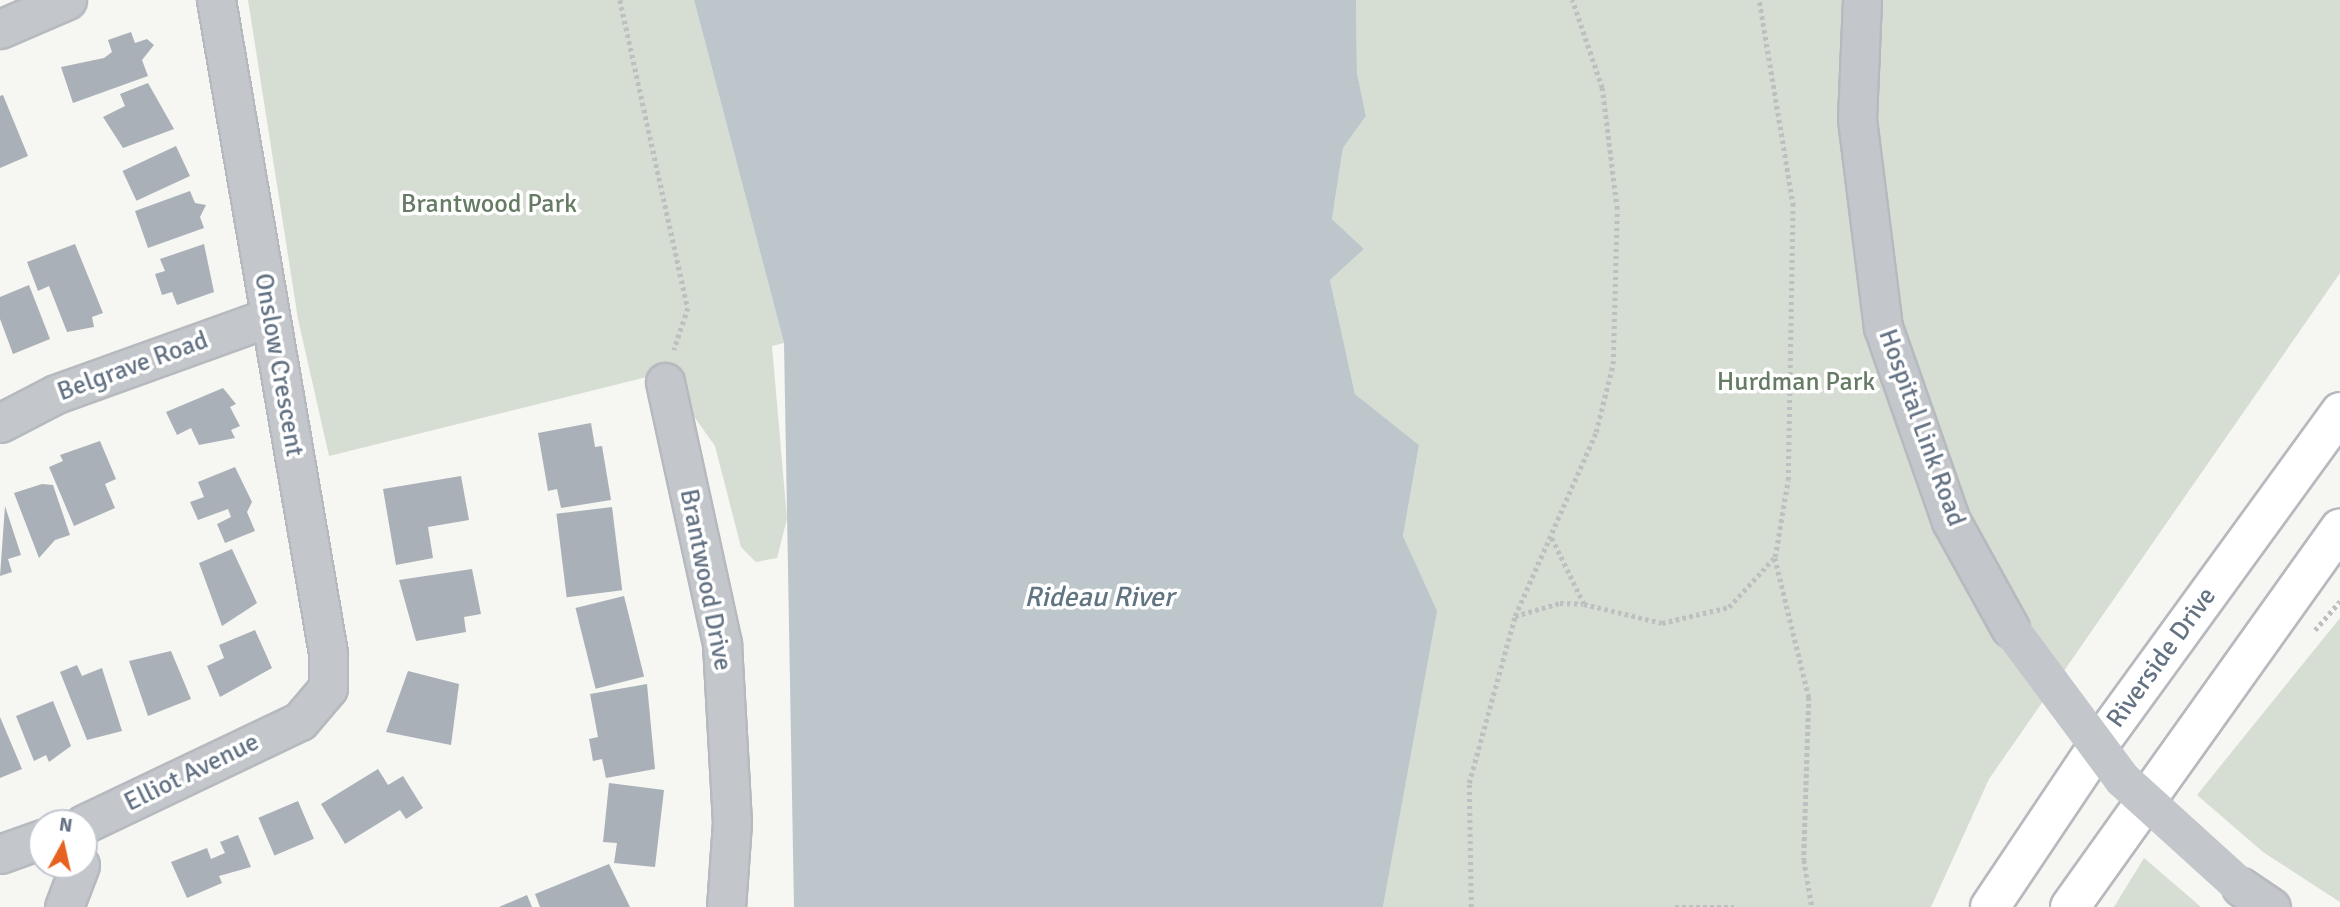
<!DOCTYPE html>
<html>
<head>
<meta charset="utf-8">
<style>
  body { margin:0 }
  #map { position:relative; width:2340px; height:907px; overflow:hidden; background:#f6f6f2; font-family:Signika,sans-serif }
  div>[style] { position:absolute }
  [style*='--x'] { left:calc(var(--x)*1px); top:calc(var(--y)*1px); width:calc(var(--w)*1px); rotate:calc(var(--a)*1deg) }
  .green>* { inset:0; background:#d6ddd3 }
  .water>* { inset:0; background:#bcc6cb }
  .building>* { inset:0; background:#a9b0b7; transform-origin:0 0 }
  .path>* { height:4.5px; margin-top:-2.25px; transform-origin:0; background:repeating-linear-gradient(90deg,#bdbfc1 0 3.5px,transparent 0 7px) }
  .roads { filter:drop-shadow(2px 0 #b6babe) drop-shadow(-2px 0 #b6babe) drop-shadow(0 2px #b6babe) drop-shadow(0 -2px #b6babe) }
  .minor>* { height:37px; margin:-18.5px; padding:0 18.5px; transform-origin:18.5px; border-radius:18.5px; background:#c3c6ca }
  .major>* { height:38px; margin:-19px; padding:0 19px; transform-origin:19px; border-radius:19px; background:#fff }
  .minor-bridge>* { height:37px; margin:-18.5px; padding:0 18.5px; transform-origin:18.5px; border-radius:18.5px; background:#c3c6ca }
  span { translate:-50% -50%; white-space:nowrap; text-align:center; line-height:1.15; -webkit-text-stroke:7px #fff; paint-order:stroke }
  .park-label { font-size:26px; color:#667b63 }
  .street-label { font-size:26px; color:#647384 }
  .water-label { font-size:28px; color:#607581; font-style:italic }
  .north { position:absolute; left:28px; top:809px; width:70px; height:70px; box-sizing:border-box; background:#fff; border:2px solid #c1c7ce; border-radius:50%; rotate:8deg; font-size:19px; font-weight:700; line-height:28px; text-align:center; color:#647384 }
  .north::after { content:''; display:block; margin:auto; width:24px; height:32px; background:#e76221; clip-path:polygon(50% 0,100% 100%,50% 72%,0 100%) }
</style>
</head>
<body>
<div id="map">
  <div class="green">
    <div style="clip-path:polygon(248px 0,694px 0,784px 343px,772px 346px,787px 519px,777px 558px,756px 562px,741px 547px,715px 446px,663px 373px,329px 456px,298px 319px)"></div>
    <div style="clip-path:polygon(1356px 0,2340px 0,2340px 273px,1989px 779px,1931px 907px,1383px 907px,1436px 611px,1403px 536px,1419px 445px,1355px 394px,1330px 280px,1364px 249px,1332px 219px,1343px 148px,1366px 116px,1357px 73px)"></div>
    <div style="clip-path:polygon(2340px 618px,2340px 902px,2263px 852px,2197px 795px)"></div>
    <div style="clip-path:polygon(2144px 858px,2201px 907px,2114px 907px)"></div>
  </div>
  <div class="water">
    <div style="clip-path:polygon(694px 0,1356px 0,1357px 73px,1366px 116px,1343px 148px,1332px 219px,1364px 249px,1330px 280px,1355px 394px,1419px 445px,1403px 536px,1437px 611px,1383px 907px,794px 907px,784px 343px)"></div>
  </div>
  <div class="building">
    <div style="clip-path:polygon(131px 32px,135px 43px,147px 39px,154px 45px,142px 60px,148px 76px,73px 103px,61px 67px,104px 58px,112px 52px,108px 40px)"></div>
    <div style="clip-path:polygon(148px 83px,174px 129px,123px 148px,103px 117px,125px 106px,120px 94px)"></div>
    <div style="clip-path:polygon(3px 95px,28px 156px,0 168px,0 96px)"></div>
    <div style="left:176px;top:146px;width:33px;height:59px;rotate:65deg"></div>
    <div style="clip-path:polygon(190px 191px,195px 203px,206px 205px,200px 217px,204px 228px,148px 248px,135px 211px)"></div>
    <div style="clip-path:polygon(75px 244px,103px 313px,92px 317px,94px 327px,67px 332px,49px 286px,38px 291px,27px 262px)"></div>
    <div style="clip-path:polygon(204px 244px,214px 292px,177px 305px,172px 292px,162px 295px,155px 274px,165px 271px,160px 259px)"></div>
    <div style="clip-path:polygon(29px 285px,50px 339px,13px 354px,0 319px,0 297px)"></div>
    <div style="clip-path:polygon(223px 388px,236px 404px,230px 407px,240px 426px,231px 430px,235px 438px,199px 445px,191px 428px,177px 435px,166px 412px)"></div>
    <div style="clip-path:polygon(591px 423px,595px 447px,602px 446px,611px 500px,561px 508px,557px 489px,548px 491px,538px 433px)"></div>
    <div style="clip-path:polygon(100px 441px,116px 479px,105px 484px,115px 508px,74px 526px,49px 467px,63px 461px,60px 455px)"></div>
    <div style="clip-path:polygon(235px 467px,252px 502px,247px 512px,255px 531px,225px 543px,217px 524px,231px 517px,228px 509px,198px 520px,190px 502px,204px 497px,198px 482px)"></div>
    <div style="clip-path:polygon(461px 476px,469px 520px,428px 527px,433px 558px,396px 565px,383px 489px)"></div>
    <div style="clip-path:polygon(42px 484px,53px 485px,70px 535px,55px 540px,39px 558px,14px 493px)"></div>
    <div style="clip-path:polygon(5px 506px,21px 555px,8px 559px,12px 572px,0 576px)"></div>
    <div style="left:612px;top:507px;width:84px;height:56px;rotate:83deg"></div>
    <div style="clip-path:polygon(232px 549px,257px 603px,222px 626px,199px 563px)"></div>
    <div style="clip-path:polygon(472px 569px,481px 614px,464px 617px,466px 632px,416px 641px,399px 580px)"></div>
    <div style="left:624px;top:596px;width:83px;height:50px;rotate:76deg"></div>
    <div style="clip-path:polygon(255px 630px,272px 668px,220px 697px,207px 666px,224px 658px,219px 645px)"></div>
    <div style="clip-path:polygon(171px 651px,191px 699px,148px 716px,129px 661px)"></div>
    <div style="clip-path:polygon(77px 665px,82px 676px,102px 668px,122px 731px,87px 740px,60px 672px)"></div>
    <div style="clip-path:polygon(408px 671px,459px 684px,451px 745px,386px 732px)"></div>
    <div style="clip-path:polygon(647px 684px,655px 769px,606px 778px,602px 759px,593px 761px,589px 739px,598px 737px,590px 694px)"></div>
    <div style="clip-path:polygon(53px 701px,71px 746px,49px 762px,46px 755px,34px 761px,16px 716px)"></div>
    <div style="clip-path:polygon(0 717px,22px 769px,0 778px)"></div>
    <div style="clip-path:polygon(378px 769px,388px 785px,403px 776px,423px 808px,406px 819px,400px 810px,345px 844px,321px 804px)"></div>
    <div style="clip-path:polygon(609px 783px,664px 790px,655px 867px,614px 863px,617px 843px,603px 842px)"></div>
    <div style="left:298px;top:801px;width:41px;height:43px;rotate:67deg"></div>
    <div style="clip-path:polygon(238px 835px,251px 867px,219px 876px,222px 883px,187px 898px,171px 862px,207px 848px,211px 859px,225px 853px,220px 842px)"></div>
    <div style="clip-path:polygon(609px 864px,630px 907px,540px 907px,535px 894px)"></div>
    <div style="clip-path:polygon(527px 895px,532px 907px,499px 907px)"></div>
  </div>
  <div class="path">
    <div style="--x:620;--y:0;--w:315;--a:77.6"></div>
    <div style="--x:688;--y:308;--w:44;--a:108.4"></div>
    <div style="--x:1552;--y:538;--w:73;--a:64.1"></div>
    <div style="--x:1584;--y:604;--w:80;--a:13.7"></div>
    <div style="--x:1662;--y:623;--w:69;--a:-13.4"></div>
    <div style="--x:1729;--y:607;--w:68;--a:-47.4"></div>
    <div style="--x:1775;--y:557;--w:78;--a:-80.4"></div>
    <div style="--x:1788;--y:480;--w:274;--a:-89"></div>
    <div style="--x:1793;--y:206;--w:209;--a:-99.4"></div>
    <div style="--x:1775;--y:558;--w:143;--a:76.3"></div>
    <div style="--x:1809;--y:697;--w:163;--a:91.8"></div>
    <div style="--x:1804;--y:860;--w:48;--a:80.3"></div>
    <div style="--x:1515;--y:616;--w:47;--a:-16.1"></div>
    <div style="--x:1560;--y:603;--w:23;--a:2"></div>
    <div style="--x:2315;--y:630;--w:38;--a:-49"></div>
    <div style="--x:1471;--y:907;--w:124;--a:-90.9"></div>
    <div style="--x:1469;--y:783;--w:173;--a:-74.6"></div>
    <div style="--x:1515;--y:616;--w:201;--a:-66.2"></div>
    <div style="--x:1596;--y:432;--w:70;--a:-76"></div>
    <div style="--x:1613;--y:364;--w:155;--a:-88.5"></div>
    <div style="--x:1617;--y:209;--w:122;--a:-97.1"></div>
    <div style="--x:1602;--y:88;--w:93;--a:-108.8"></div>
    <div style="--x:1675;--y:907;--w:60;--a:0"></div>
  </div>
  <div class="roads">
    <div class="minor">
      <div style="--x:1862;--y:0;--w:119;--a:92.4"></div>
      <div style="--x:1857;--y:119;--w:210;--a:82.9"></div>
      <div style="--x:1883;--y:327;--w:206;--a:70.7"></div>
      <div style="--x:1951;--y:521;--w:122;--a:61.1"></div>
      <div style="--x:0;--y:29;--w:73;--a:-23.4"></div>
      <div style="--x:665;--y:382;--w:268;--a:77.7"></div>
      <div style="--x:722;--y:644;--w:178;--a:86.8"></div>
      <div style="--x:732;--y:822;--w:85;--a:94"></div>
      <div style="--x:0;--y:423;--w:63;--a:-27.4"></div>
      <div style="--x:56;--y:394;--w:227;--a:-19.8"></div>
      <div style="--x:84;--y:824;--w:239;--a:-25.5"></div>
      <div style="--x:300;--y:721;--w:43;--a:-49.7"></div>
      <div style="--x:328;--y:688;--w:35;--a:-90"></div>
      <div style="--x:328;--y:653;--w:663;--a:-99.73"></div>
      <div style="--x:0;--y:854;--w:45;--a:-19.7"></div>
      <div style="--x:2241;--y:887;--w:36;--a:34"></div>
      <div style="--x:64;--y:907;--w:45;--a:-69.1"></div>
    </div>
    <div class="major">
      <div style="--x:1990;--y:907;--w:192;--a:-56.2"></div>
      <div style="--x:2097;--y:747;--w:414;--a:-54"></div>
      <div style="--x:2070;--y:907;--w:465;--a:-54.5"></div>
    </div>
  </div>
  <div class="minor-bridge">
    <div style="--x:2010;--y:628;--w:188;--a:53.4"></div>
    <div style="--x:2122;--y:779;--w:161;--a:42.2"></div>
  </div>
  <div class="park-label">
    <span style="left:489px;top:205px">Brantwood Park</span>
    <span style="left:1796px;top:383px">Hurdman Park</span>
  </div>
  <div class="street-label">
    <span style="left:278px;top:365px;rotate:80deg">Onslow Crescent</span>
    <span style="left:133px;top:367px;rotate:-20deg">Belgrave Road</span>
    <span style="left:1921px;top:428px;rotate:70deg">Hospital Link Road</span>
    <span style="left:705px;top:580px;rotate:79deg">Brantwood Drive</span>
    <span style="left:2162px;top:658px;rotate:-54deg">Riverside Drive</span>
    <span style="left:192px;top:773px;rotate:-26deg">Elliot Avenue</span>
  </div>
  <div class="water-label">
    <span style="left:1099px;top:597px">Rideau River</span>
  </div>
  <div class="north">N</div>
</div>
</body>
</html>
